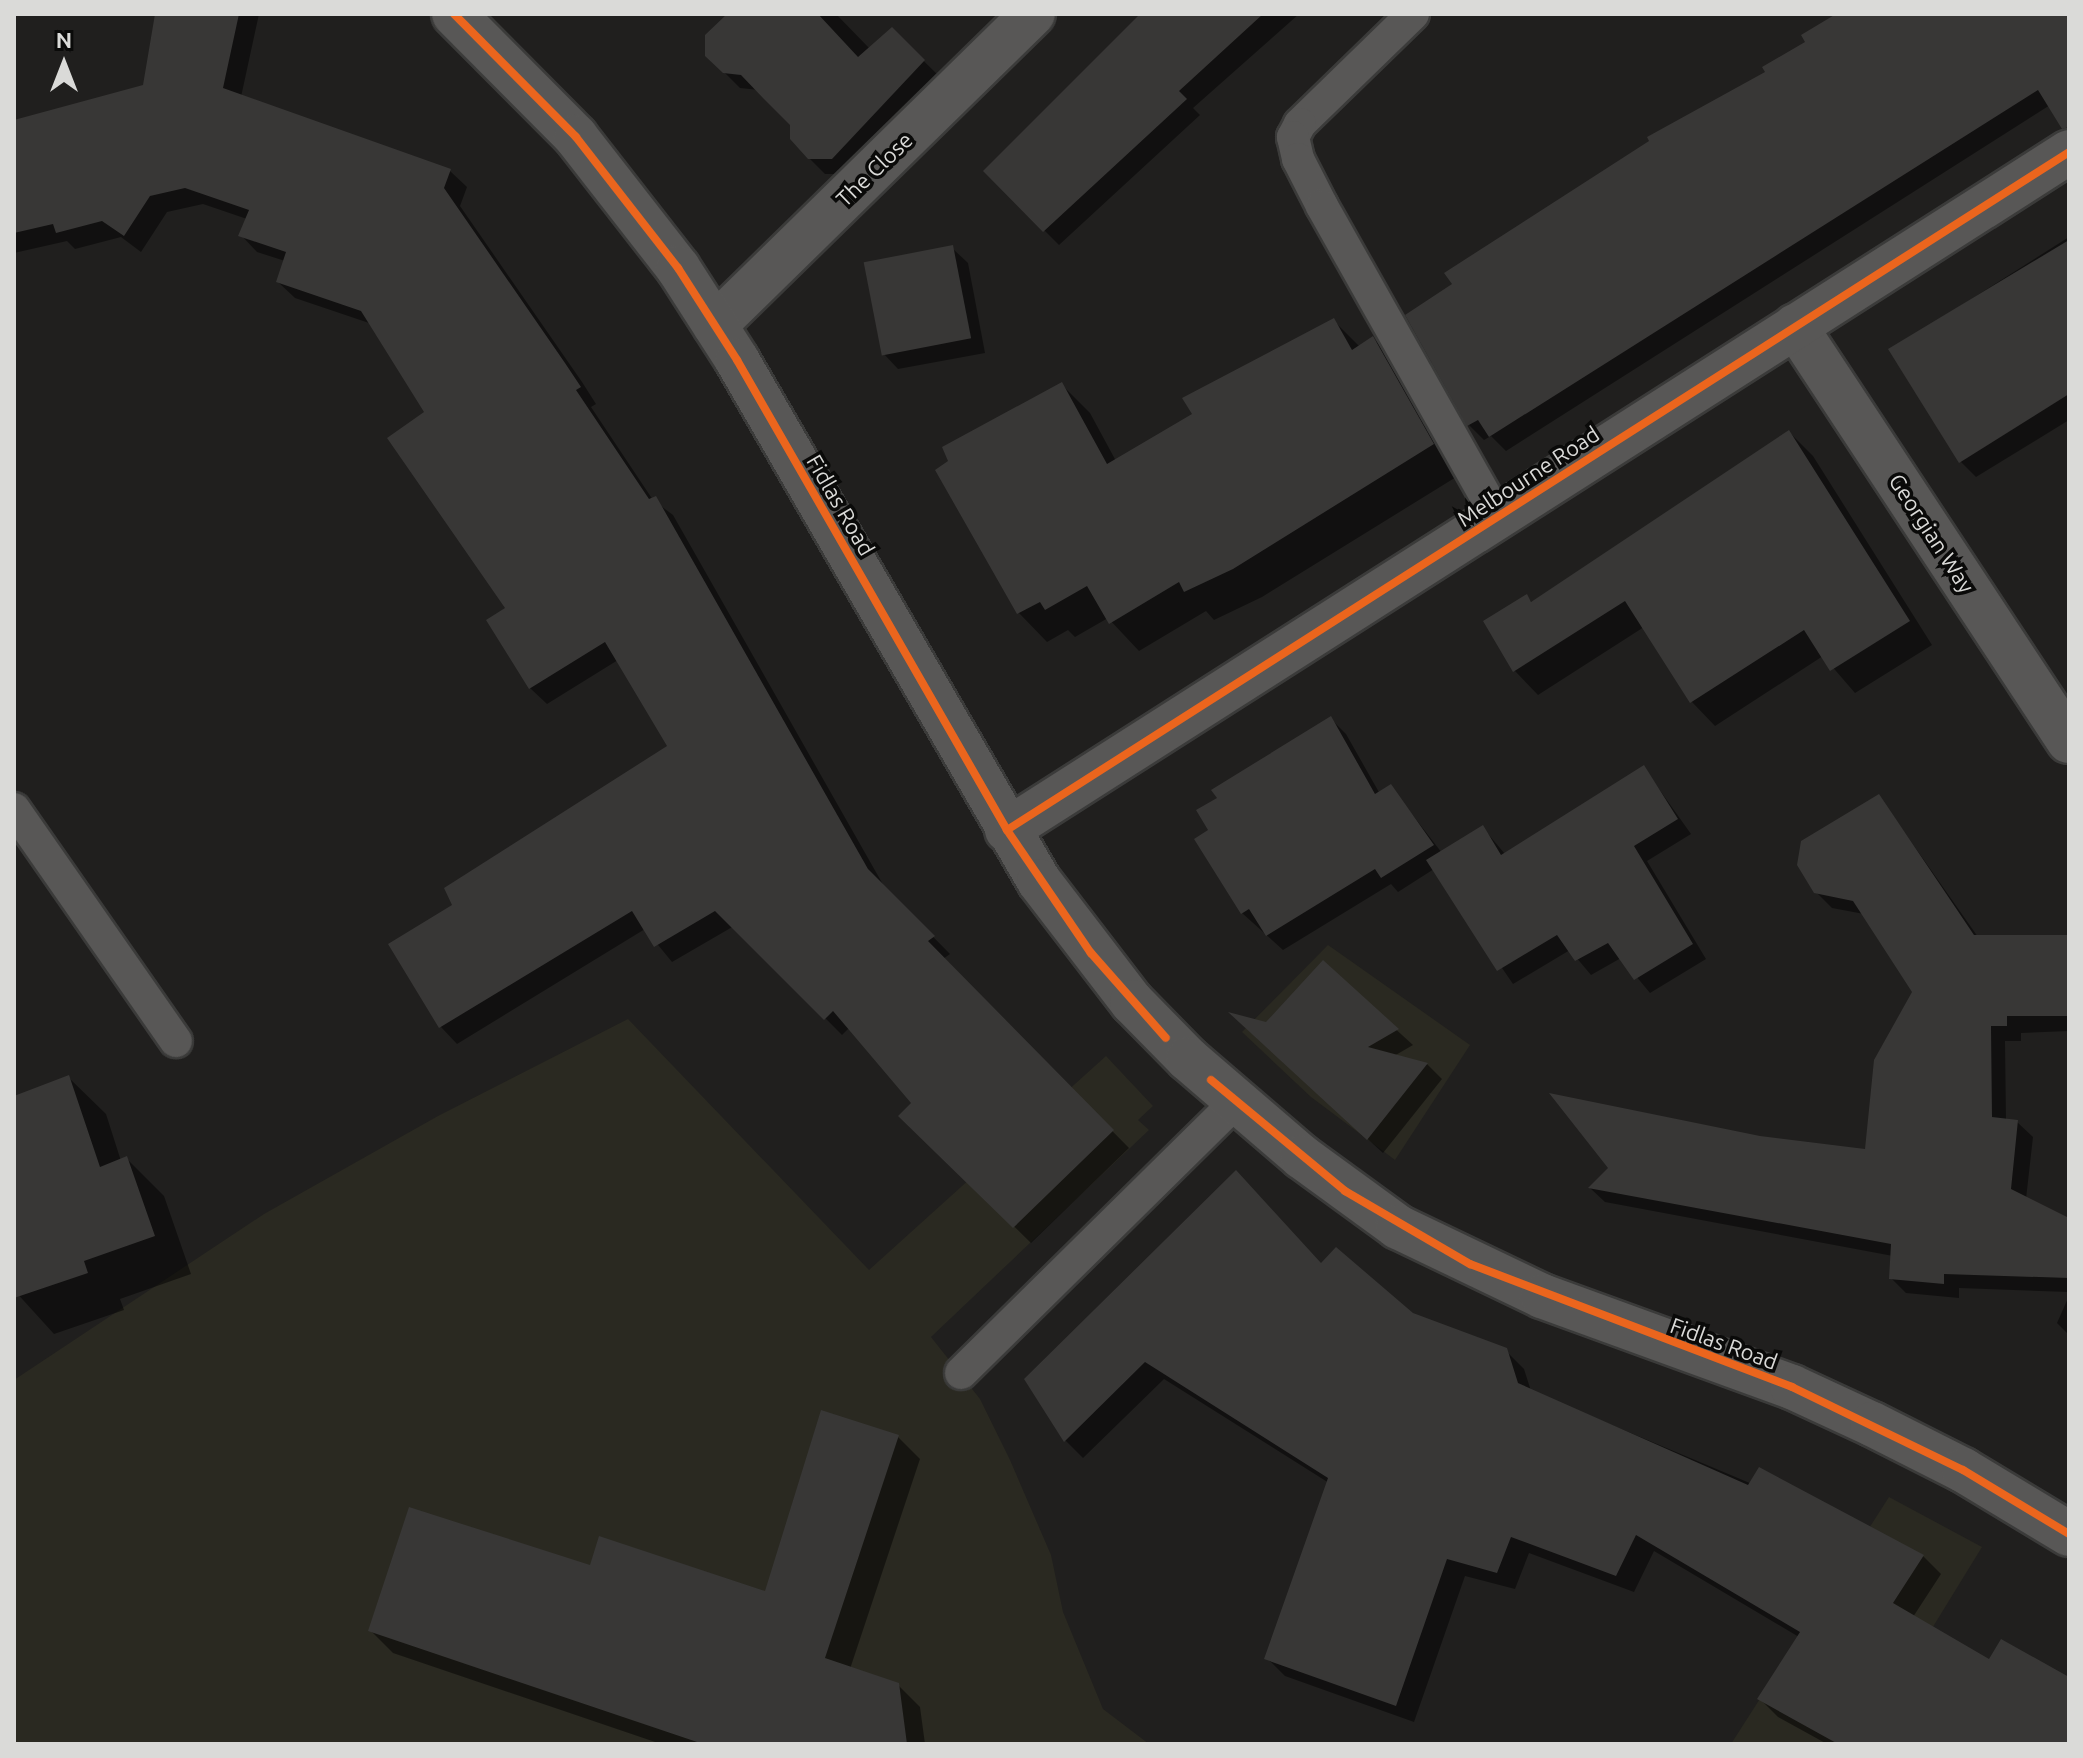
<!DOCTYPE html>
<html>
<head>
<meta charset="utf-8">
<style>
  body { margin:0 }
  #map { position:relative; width:2083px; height:1758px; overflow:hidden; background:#201f1e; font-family:Ubuntu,sans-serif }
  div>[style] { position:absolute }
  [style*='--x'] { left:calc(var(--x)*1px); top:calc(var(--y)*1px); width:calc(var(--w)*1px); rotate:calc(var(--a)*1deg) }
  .built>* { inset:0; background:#2a2921 }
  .shadow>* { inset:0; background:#0007 }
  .building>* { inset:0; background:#383736; transform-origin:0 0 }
  .roads { filter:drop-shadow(2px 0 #3b3b3a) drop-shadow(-2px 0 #3b3b3a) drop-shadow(0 2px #3b3b3a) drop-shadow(0 -2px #3b3b3a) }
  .lane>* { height:32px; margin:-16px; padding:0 16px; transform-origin:16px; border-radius:16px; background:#585756 }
  .street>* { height:44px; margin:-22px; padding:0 22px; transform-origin:22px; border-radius:22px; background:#585756 }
  .secondary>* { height:44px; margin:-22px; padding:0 22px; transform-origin:22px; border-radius:22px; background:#585756 }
  .cycleway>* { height:8px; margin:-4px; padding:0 4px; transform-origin:4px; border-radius:4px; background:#eb651d }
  span { translate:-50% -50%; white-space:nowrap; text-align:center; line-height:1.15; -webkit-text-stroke:7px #0a0a09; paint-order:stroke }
  .street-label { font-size:22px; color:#dadad8 }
  .frame { position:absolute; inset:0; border:16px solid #dadad8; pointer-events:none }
  .north { position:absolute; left:24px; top:24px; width:80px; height:80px; -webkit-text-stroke:6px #0a0a09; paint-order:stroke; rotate:0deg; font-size:22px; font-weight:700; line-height:32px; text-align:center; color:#dadad8 }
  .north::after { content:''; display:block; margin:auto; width:28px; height:36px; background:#dadad8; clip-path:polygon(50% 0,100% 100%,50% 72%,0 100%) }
</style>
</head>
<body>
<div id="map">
  <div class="built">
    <div style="clip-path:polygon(1328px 945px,1470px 1045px,1395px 1160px,1311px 1097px,1242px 1032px)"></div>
    <div style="clip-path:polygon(628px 1019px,869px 1270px,1106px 1056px,1153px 1106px,1138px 1120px,1149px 1130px,931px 1337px,980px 1399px,1010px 1460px,1051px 1555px,1063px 1612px,1103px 1709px,1149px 1744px,14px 1744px,14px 1380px,264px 1214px,438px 1116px)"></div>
    <div style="clip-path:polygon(1889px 1497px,1982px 1547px,1861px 1744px,1731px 1744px)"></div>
  </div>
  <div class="shadow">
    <div style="clip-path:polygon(157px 14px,259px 14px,241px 97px,450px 171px,467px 187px,460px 206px,582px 382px,596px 404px,591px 407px,653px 500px,673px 515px,885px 888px,950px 954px,943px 959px,1129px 1148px,1031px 1243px,901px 1116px,914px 1103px,850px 1027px,842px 1035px,734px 926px,672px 962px,645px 929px,457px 1044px,441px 1027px,391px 944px,455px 906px,669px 747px,618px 660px,547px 704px,530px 688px,508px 609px,427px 412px,372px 324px,295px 298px,278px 282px,285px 261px,257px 252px,241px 235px,247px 219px,203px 204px,167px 212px,141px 252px,121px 237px,75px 249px,67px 241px,14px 253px,14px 122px,145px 87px)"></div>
    <div style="clip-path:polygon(730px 14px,836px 14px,870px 49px,892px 30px,939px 76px,848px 174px,825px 174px,809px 158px,792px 124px,759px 90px,740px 88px,707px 55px)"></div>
    <div style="clip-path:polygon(1145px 14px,1299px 14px,1193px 108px,1200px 115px,1059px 245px,985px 171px)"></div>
    <div style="clip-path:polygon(1869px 14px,2069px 14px,2069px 93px,1506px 451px,1491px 436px,1484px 440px,1469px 425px,1768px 73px)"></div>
    <div style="clip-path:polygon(2069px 237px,2069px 420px,1976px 477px,1961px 462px,1891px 350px)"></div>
    <div style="clip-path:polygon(952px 248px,968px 263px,985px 353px,898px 369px,883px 353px)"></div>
    <div style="clip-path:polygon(1333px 320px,1360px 347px,1373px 338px,1401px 367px,1461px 474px,1262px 597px,1214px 620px,1206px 611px,1139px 651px,1108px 618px,1075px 637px,1068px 630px,1047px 642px,1019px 613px,937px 470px,1061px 384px,1090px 413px,1116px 461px,1195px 415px,1185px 399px)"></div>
    <div style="clip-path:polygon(1789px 432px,1813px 456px,1932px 645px,1855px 693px,1823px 656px,1715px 726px,1692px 702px,1644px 627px,1538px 695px,1515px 671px,1485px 621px,1526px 597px,1533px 603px)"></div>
    <div style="clip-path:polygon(1331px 719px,1346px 734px,1380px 794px,1391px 787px,1442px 853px,1483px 828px,1505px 854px,1644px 768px,1691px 834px,1647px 861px,1706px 959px,1650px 993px,1621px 958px,1591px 975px,1570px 950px,1513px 984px,1434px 869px,1398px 892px,1391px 884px,1283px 950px,1242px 913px,1211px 831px)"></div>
    <div style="clip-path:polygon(1879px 796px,1978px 937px,2069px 937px,2069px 1031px,2021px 1033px,2021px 1041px,2005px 1041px,2006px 1120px,2017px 1122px,2033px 1137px,2026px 1199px,2069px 1219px,2069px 1292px,1959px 1288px,1959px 1298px,1906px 1293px,1891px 1278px,1893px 1256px,1605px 1202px,1590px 1188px,1760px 1138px,1866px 1152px,1915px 992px,1864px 914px,1832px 908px,1816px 892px)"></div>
    <div style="clip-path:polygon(1323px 963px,1413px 1045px,1394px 1056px,1427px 1064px,1442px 1079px,1383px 1153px,1245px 1027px,1266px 1024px)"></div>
    <div style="clip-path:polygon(68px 1077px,106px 1114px,121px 1161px,127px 1159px,164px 1196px,191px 1274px,120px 1299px,124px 1310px,54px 1334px,14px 1290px,14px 1098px)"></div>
    <div style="clip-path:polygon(1322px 1265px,1412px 1315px,1505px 1350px,1524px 1369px,1531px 1391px,1923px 1556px,1941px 1574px,1913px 1617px,1990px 1661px,2069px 1683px,2069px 1744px,1827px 1744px,1778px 1717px,1760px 1699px,1799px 1637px,1654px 1551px,1634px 1592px,1529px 1553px,1515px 1589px,1465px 1576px,1414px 1722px,1285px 1676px,1267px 1658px,1329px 1483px,1164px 1379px,1083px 1458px,1065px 1440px,1027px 1379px)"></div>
    <div style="clip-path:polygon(2069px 1296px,2069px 1335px,2057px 1323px)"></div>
    <div style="clip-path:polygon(898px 1437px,920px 1459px,850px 1669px,898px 1685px,920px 1707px,925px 1744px,661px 1744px,393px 1653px,371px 1631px,591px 1567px,766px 1593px)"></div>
  </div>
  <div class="building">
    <div style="clip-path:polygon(155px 14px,239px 14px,223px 88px,451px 169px,444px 188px,565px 363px,581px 387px,576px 390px,649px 499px,656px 496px,868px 869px,935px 936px,928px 941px,1114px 1130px,1013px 1228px,898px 1116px,911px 1103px,833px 1011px,824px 1020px,715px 911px,654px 947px,632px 911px,439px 1028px,388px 944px,452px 905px,444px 888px,667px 746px,605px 642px,529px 689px,486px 620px,505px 608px,387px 438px,424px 412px,361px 311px,276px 282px,286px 252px,238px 236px,249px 210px,185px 188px,150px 196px,124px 236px,102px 221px,56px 233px,53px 224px,14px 233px,14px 120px,143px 85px)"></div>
    <div style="clip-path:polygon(727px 14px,818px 14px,858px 57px,892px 27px,925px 60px,832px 159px,808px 159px,790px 139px,790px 125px,763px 98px,741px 75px,723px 73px,705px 56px,705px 35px)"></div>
    <div style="clip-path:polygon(1140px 14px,1263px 14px,1179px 91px,1187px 99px,1043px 232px,983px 171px)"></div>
    <div style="clip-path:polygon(1836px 14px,2069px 14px,2069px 127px,2062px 129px,2038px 90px,1489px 437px,1478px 420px,1467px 426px,1405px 315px,1452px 284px,1444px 273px,1649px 141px,1647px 137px,1765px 72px,1762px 67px,1805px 42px,1801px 35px)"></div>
    <div style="clip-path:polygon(2069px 240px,2069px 394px,1959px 463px,1888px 349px)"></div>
    <div style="left:953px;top:245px;width:95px;height:91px;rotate:79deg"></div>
    <div style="clip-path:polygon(1334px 318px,1352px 350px,1373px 336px,1434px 444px,1233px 569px,1184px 592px,1179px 582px,1109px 624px,1087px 586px,1045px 610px,1040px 602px,1017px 614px,935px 470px,948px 461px,942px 447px,1062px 382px,1107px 464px,1192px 414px,1182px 398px)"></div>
    <div style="clip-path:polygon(1789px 430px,1910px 621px,1830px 671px,1804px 630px,1690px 703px,1625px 601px,1513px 672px,1483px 621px,1527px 594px,1531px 602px)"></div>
    <div style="clip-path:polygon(1331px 716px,1375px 794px,1391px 784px,1434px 845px,1381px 878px,1375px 869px,1266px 936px,1249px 909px,1241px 914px,1194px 839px,1208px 830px,1196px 810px,1217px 798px,1211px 790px)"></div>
    <div style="clip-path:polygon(1644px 765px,1678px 819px,1634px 846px,1693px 944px,1634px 980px,1608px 943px,1575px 961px,1557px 935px,1497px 971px,1426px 860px,1483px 825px,1501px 855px)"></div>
    <div style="clip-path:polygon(1879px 794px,1974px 935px,2069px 935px,2069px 1016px,2007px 1016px,2007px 1026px,1991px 1026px,1992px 1117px,2018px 1120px,2011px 1189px,2069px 1218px,2069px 1278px,1944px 1274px,1944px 1284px,1889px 1279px,1891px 1244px,1588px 1188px,1608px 1168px,1549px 1093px,1760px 1136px,1865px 1149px,1874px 1060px,1912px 992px,1853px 901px,1814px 893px,1797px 865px,1801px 841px)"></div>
    <div style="clip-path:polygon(1323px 960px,1399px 1029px,1368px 1047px,1428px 1063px,1367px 1140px,1228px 1012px,1266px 1022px)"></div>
    <div style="clip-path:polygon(69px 1075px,100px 1167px,127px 1156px,155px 1236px,84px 1261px,88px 1273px,14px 1298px,14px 1096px)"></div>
    <div style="clip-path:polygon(1236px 1170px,1321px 1263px,1336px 1247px,1413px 1313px,1507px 1348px,1518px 1383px,1748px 1485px,1759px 1467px,1924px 1555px,1893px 1603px,1989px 1659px,2001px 1639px,2069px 1677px,2069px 1744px,1838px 1744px,1757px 1699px,1800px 1632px,1636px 1535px,1616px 1576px,1511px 1537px,1497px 1573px,1447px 1559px,1396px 1706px,1264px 1659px,1328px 1478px,1145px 1362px,1064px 1442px,1024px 1379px)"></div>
    <div style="clip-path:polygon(821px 1410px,899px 1435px,825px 1658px,899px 1683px,907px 1744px,703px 1744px,368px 1631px,409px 1507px,590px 1565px,599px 1536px,765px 1591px)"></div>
  </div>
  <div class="roads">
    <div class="lane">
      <div style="--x:1413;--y:14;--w:158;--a:135.8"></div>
      <div style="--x:1300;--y:124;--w:15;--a:118"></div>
      <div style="--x:1293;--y:137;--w:23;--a:77"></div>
      <div style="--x:1298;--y:159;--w:53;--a:62.9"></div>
      <div style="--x:1322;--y:206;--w:357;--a:60.6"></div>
      <div style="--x:14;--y:809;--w:283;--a:55.1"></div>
      <div style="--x:961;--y:1373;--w:386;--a:-44.6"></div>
    </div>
    <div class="street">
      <div style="--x:715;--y:325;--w:445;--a:-44.4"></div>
      <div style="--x:1795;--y:326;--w:497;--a:56.6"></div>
      <div style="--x:1007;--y:830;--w:1260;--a:-32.55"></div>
    </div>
    <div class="secondary">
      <div style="--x:454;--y:14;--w:173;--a:45.2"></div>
      <div style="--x:576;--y:137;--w:166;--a:52.1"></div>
      <div style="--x:678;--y:268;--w:109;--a:57.3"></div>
      <div style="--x:737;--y:360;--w:602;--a:59.9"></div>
      <div style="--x:1039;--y:881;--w:153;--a:52.5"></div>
      <div style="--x:1132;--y:1002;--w:80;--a:45.5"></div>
      <div style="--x:1188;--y:1059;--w:150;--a:40.7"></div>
      <div style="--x:1302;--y:1157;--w:119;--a:36.1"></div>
      <div style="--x:1398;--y:1227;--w:160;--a:25.6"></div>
      <div style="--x:1542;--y:1296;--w:266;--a:20"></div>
      <div style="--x:1792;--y:1387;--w:88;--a:24.8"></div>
      <div style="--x:1872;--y:1424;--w:102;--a:26.8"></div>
      <div style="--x:1963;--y:1470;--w:124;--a:31.1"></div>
    </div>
  </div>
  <div class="cycleway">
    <div style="--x:454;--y:14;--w:173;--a:45.2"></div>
    <div style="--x:576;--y:137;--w:166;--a:52.1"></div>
    <div style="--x:678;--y:268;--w:109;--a:57.3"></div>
    <div style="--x:737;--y:360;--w:542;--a:60.12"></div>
    <div style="--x:1007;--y:830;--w:149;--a:55.7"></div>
    <div style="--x:1091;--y:953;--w:113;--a:48.6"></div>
    <div style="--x:1007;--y:830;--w:1260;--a:-32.55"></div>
    <div style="--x:1211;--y:1080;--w:174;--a:39.6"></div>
    <div style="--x:1345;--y:1191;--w:145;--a:30.3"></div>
    <div style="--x:1470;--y:1264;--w:345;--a:20.9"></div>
    <div style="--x:1792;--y:1387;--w:190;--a:25.9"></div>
    <div style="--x:1963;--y:1470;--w:124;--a:31.1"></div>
  </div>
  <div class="street-label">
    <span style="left:874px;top:169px;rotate:-44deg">The Close</span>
    <span style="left:1528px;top:476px;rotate:-33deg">Melbourne Road</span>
    <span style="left:841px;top:505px;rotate:60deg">Fidlas Road</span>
    <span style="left:1932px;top:533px;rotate:57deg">Georgian Way</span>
    <span style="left:1724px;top:1343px;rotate:20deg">Fidlas Road</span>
  </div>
  <div class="frame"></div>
  <div class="north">N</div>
</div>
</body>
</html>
